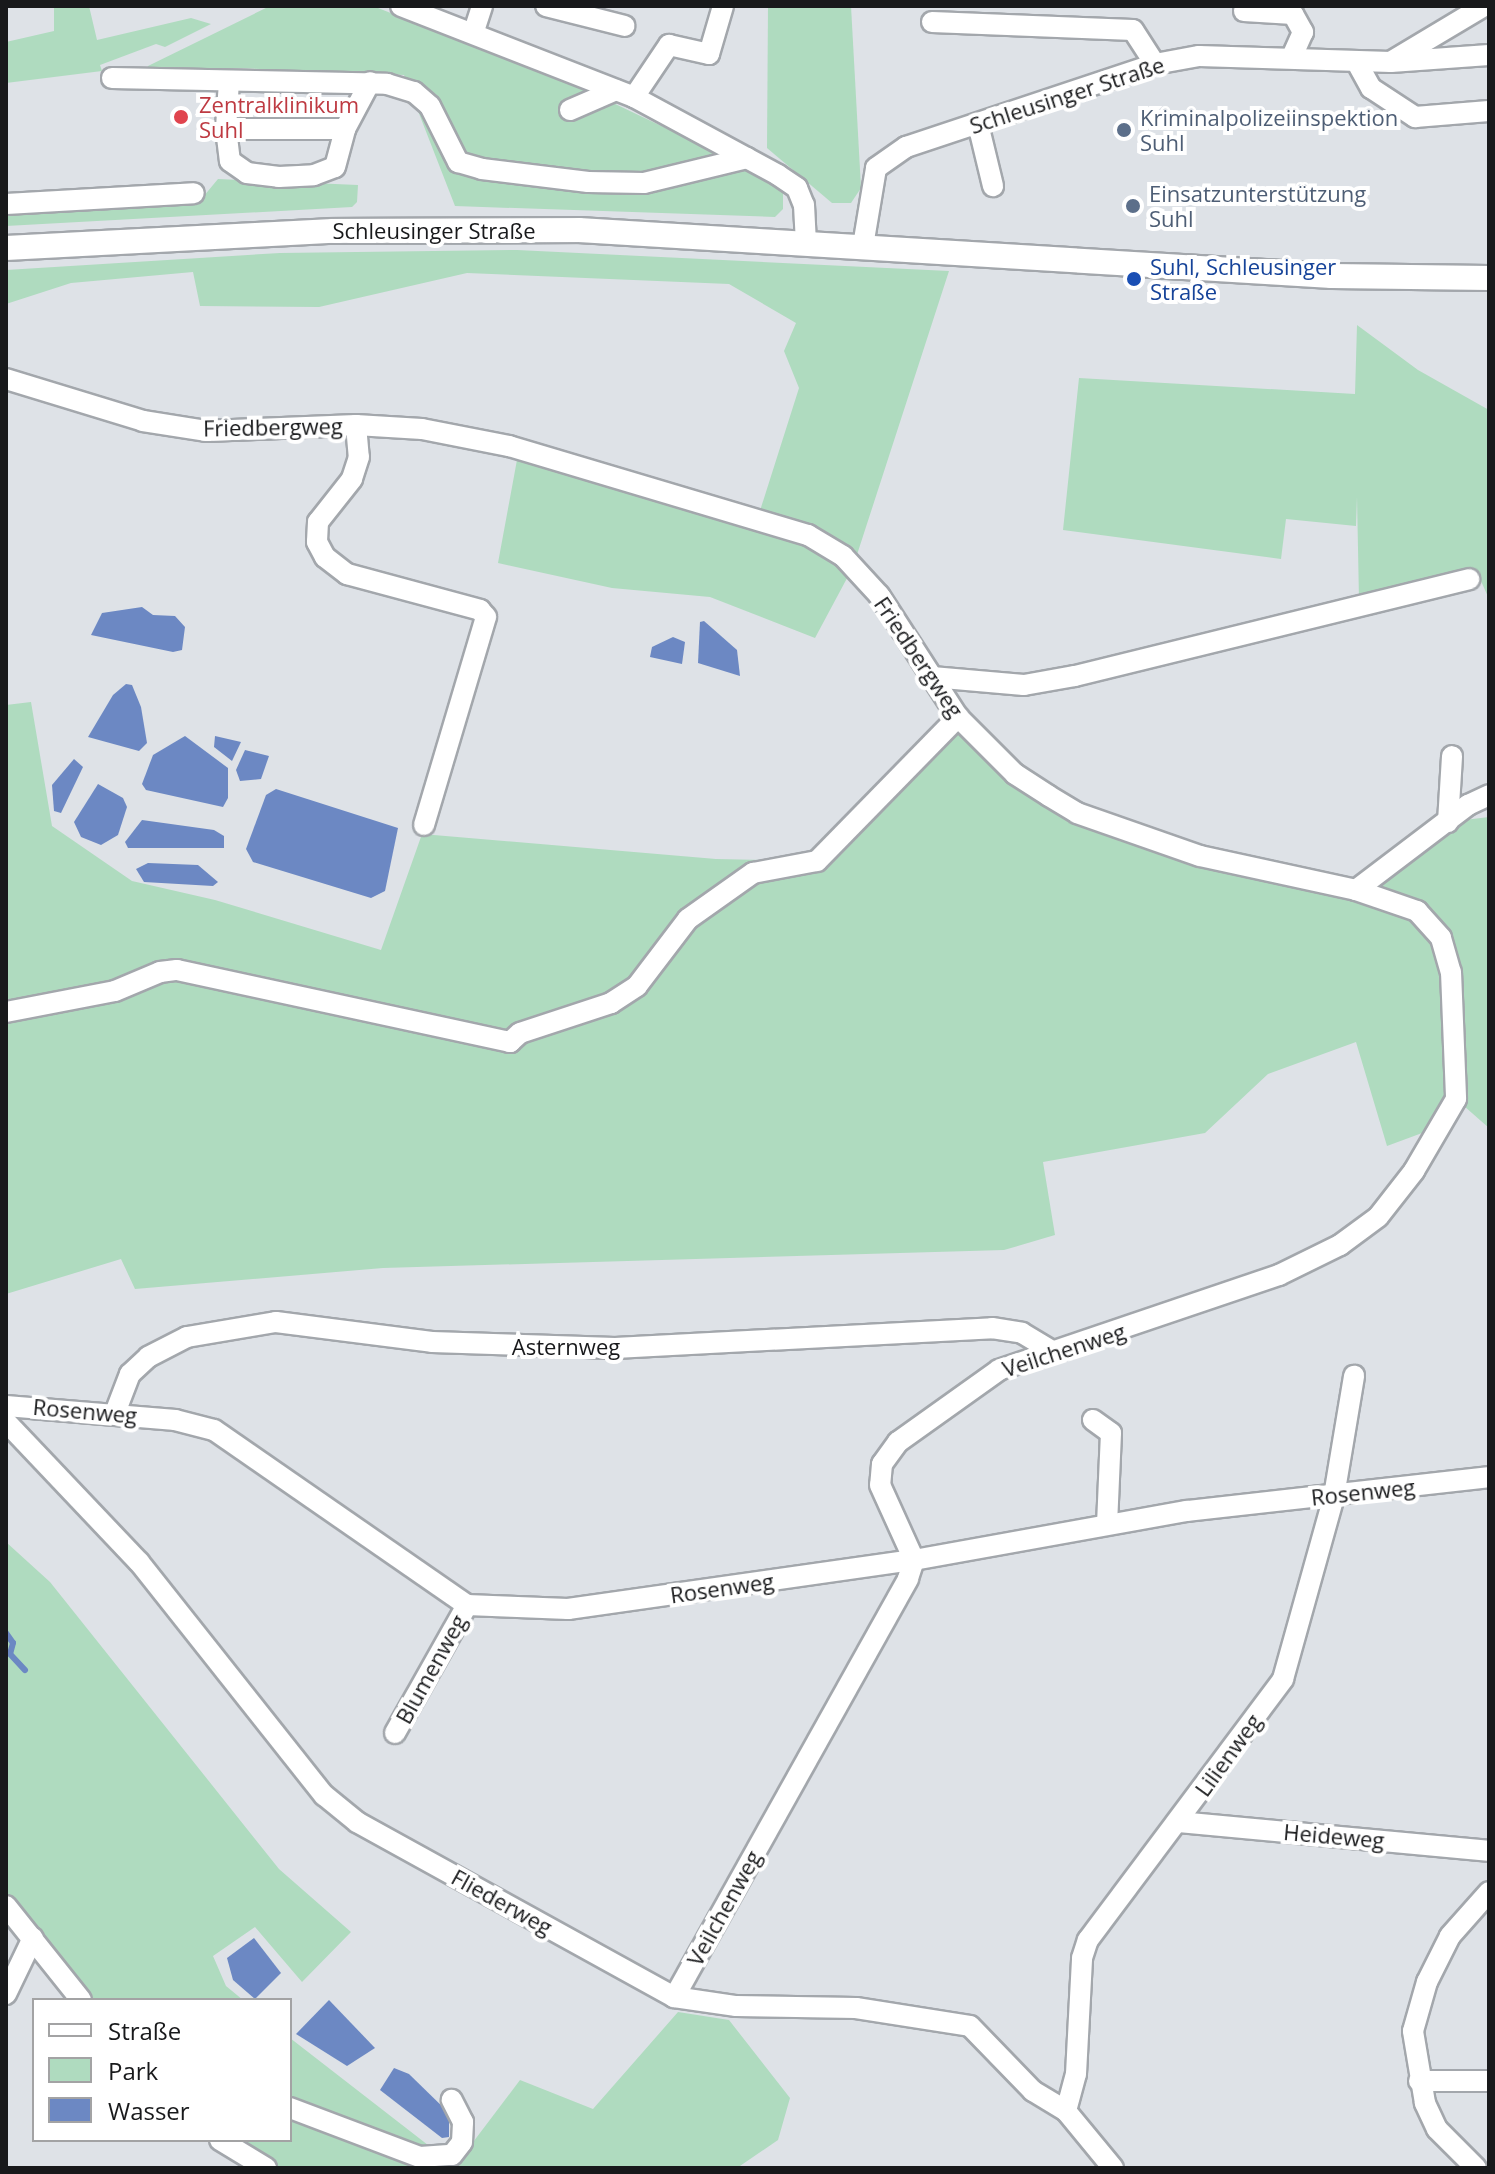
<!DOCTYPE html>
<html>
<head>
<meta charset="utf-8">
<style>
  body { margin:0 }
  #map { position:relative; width:1495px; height:2174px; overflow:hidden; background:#dee2e7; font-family:"Open Sans",sans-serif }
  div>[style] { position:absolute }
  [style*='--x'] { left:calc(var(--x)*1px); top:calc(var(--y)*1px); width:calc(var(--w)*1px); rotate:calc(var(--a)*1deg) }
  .green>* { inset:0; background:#afdbbf }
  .water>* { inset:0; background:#6c88c3 }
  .stream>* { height:6px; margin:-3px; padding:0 3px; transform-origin:3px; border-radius:3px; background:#6c88c3 }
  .roads { filter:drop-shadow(2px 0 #a3a7ac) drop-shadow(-2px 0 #a3a7ac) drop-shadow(0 2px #a3a7ac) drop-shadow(0 -2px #a3a7ac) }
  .minor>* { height:20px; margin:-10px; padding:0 10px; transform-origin:10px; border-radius:10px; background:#fff }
  .major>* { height:24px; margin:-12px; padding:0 12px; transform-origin:12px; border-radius:12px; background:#fff }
  .dots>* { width:22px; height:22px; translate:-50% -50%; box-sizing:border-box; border:4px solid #fff; border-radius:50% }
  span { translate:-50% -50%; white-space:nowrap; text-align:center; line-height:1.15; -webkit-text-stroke:8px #fff; paint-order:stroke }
  .street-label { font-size:22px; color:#18191b }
  .health-label { font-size:22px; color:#be3a42 }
  .left { translate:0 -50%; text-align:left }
  .service-label { font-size:22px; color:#4e5e75 }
  .transit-label { font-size:22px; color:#164399 }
  .frame { position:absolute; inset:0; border:8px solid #18191b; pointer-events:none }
  .legend { position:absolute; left:32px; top:1998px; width:260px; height:144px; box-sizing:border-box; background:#fff; border:2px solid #a3a3a4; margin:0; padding:10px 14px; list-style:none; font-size:24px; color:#18191b }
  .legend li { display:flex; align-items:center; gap:16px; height:40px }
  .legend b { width:40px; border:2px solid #a3a3a4 }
</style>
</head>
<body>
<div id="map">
  <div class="green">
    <div style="clip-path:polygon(54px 6px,89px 6px,97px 40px,191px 18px,211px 24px,165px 47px,156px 44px,100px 65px,102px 71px,6px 83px,6px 42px,54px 31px)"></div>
    <div style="clip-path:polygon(270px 6px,373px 6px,588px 91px,760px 173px,783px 192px,783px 209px,775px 217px,455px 206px,404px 75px,235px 68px,145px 73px,148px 66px)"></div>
    <div style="clip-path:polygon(768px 6px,851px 6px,861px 188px,851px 203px,832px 203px,767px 148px)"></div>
    <div style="clip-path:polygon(218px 179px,358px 185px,357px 202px,352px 207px,6px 226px,6px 210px,203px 197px)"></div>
    <div style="clip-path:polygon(517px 250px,949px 271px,853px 567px,815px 638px,710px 597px,612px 588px,498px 563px,519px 449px,758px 517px,799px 388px,784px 351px,796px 323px,729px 284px,467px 273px,319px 307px,200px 306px,193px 272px,71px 283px,6px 304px,6px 270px,280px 253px)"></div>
    <div style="clip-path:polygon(1357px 325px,1418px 370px,1489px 410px,1489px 599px,1477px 572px,1359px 600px,1357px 497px,1356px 526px,1286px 519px,1281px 559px,1063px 530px,1079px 378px,1355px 394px)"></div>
    <div style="clip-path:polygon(31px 702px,52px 826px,132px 881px,215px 900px,381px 950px,422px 834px,716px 859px,817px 861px,958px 717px,1077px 813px,1344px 888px,1448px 822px,1489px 817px,1489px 1128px,1456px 1099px,1441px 1126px,1387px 1146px,1356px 1042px,1268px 1074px,1205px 1133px,1043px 1162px,1055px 1235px,1004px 1250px,383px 1268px,135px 1289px,121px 1259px,6px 1294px,6px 705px)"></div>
    <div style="clip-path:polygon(6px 1542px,50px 1582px,279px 1869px,351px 1932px,302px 1982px,255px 1927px,213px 1956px,226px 1986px,243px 2000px,81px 2000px,6px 1906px)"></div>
    <div style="clip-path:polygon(678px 2012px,729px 2020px,790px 2098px,778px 2140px,737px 2168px,266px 2168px,220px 2140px,290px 2140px,290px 2038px,455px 2166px,520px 2080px,593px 2109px)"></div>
  </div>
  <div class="water">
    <div style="clip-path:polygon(142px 607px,153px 615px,175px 616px,185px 627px,182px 650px,173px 652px,91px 635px,102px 613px)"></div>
    <div style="clip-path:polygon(704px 621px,737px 650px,740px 676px,698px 663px,700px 622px)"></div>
    <div style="clip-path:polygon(673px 637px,685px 642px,682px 664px,650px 657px,652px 647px)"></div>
    <div style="clip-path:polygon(126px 684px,132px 685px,141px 707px,147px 743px,139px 751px,88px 737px,113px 695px)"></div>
    <div style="clip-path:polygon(185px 736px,228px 768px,228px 798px,223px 807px,146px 790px,142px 784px,153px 755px)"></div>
    <div style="clip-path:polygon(215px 736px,241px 742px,232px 761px,214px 747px)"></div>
    <div style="clip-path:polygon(245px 750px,269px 756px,261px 779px,240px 781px,236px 770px)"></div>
    <div style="clip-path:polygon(74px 759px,83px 767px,61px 813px,54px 811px,52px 785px)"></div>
    <div style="clip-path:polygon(98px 784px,123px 798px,127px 807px,118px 835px,101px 845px,81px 837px,74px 822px)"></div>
    <div style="clip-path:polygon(276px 789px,398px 828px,385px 891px,371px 898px,253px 862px,246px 849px,266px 795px)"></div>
    <div style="clip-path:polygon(142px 820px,214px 830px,224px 836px,224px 848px,128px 848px,125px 842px)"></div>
    <div style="clip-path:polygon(148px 863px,198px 865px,218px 882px,213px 886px,144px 882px,136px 869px)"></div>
    <div style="clip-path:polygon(254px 1938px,281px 1973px,255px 1999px,233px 1980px,227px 1958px)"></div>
    <div style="clip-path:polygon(329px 2000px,375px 2048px,347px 2066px,296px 2034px)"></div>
    <div style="clip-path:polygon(394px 2068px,409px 2074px,449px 2113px,449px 2137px,442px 2138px,380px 2090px)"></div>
  </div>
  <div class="stream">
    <div style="--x:6;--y:1633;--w:12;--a:55"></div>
    <div style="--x:13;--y:1643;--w:11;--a:105"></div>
    <div style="--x:10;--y:1654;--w:22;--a:47"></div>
  </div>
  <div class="roads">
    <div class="minor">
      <div style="--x:401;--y:6;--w:250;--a:21.3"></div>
      <div style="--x:634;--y:97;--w:164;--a:28.4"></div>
      <div style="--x:778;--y:175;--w:23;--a:34"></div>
      <div style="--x:797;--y:188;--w:18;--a:68"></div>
      <div style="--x:804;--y:205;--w:36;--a:87"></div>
      <div style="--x:546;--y:6;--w:81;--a:14.2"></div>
      <div style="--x:1244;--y:11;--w:49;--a:3.5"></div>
      <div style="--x:1293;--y:14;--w:21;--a:61"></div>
      <div style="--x:1303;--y:32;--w:27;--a:114"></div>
      <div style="--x:932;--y:22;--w:201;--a:2.3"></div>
      <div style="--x:1133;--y:30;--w:40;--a:57.1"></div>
      <div style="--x:474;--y:31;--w:26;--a:-72"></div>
      <div style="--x:1356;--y:61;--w:31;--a:61"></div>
      <div style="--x:1371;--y:88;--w:53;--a:33.4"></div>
      <div style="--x:1415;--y:117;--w:74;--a:-4.6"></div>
      <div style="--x:1392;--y:61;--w:107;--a:-30.9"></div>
      <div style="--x:112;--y:78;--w:275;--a:1.2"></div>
      <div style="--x:387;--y:84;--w:28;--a:17"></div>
      <div style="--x:414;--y:92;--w:21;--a:41"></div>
      <div style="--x:430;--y:106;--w:63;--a:63.4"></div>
      <div style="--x:458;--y:162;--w:25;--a:16"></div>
      <div style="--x:482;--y:169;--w:107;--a:7"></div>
      <div style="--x:588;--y:182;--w:56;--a:1"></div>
      <div style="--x:644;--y:183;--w:106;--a:-13.6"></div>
      <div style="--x:229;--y:81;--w:48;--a:93.6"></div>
      <div style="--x:226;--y:129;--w:32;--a:83"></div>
      <div style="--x:230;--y:161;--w:21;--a:35"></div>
      <div style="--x:247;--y:173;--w:32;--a:7"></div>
      <div style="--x:279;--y:177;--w:35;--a:-3"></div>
      <div style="--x:314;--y:175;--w:22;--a:-21"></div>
      <div style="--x:335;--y:167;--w:39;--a:-75"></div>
      <div style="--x:345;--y:129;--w:53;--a:-62"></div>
      <div style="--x:634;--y:97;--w:63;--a:-56.1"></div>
      <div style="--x:669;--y:45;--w:41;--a:12.7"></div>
      <div style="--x:709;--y:54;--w:50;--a:-73.7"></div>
      <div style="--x:570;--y:110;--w:50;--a:-23.5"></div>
      <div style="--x:978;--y:124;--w:64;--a:76.4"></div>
      <div style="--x:226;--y:129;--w:119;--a:0"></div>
      <div style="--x:6;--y:204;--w:188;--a:-3.3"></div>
      <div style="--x:863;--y:246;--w:79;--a:-80.5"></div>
      <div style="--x:876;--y:168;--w:37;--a:-35"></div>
      <div style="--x:906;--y:147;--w:262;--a:-18.4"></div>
      <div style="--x:1155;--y:64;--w:45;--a:-10.3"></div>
      <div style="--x:1199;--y:56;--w:192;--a:1.8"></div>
      <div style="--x:1391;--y:62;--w:98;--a:-4.1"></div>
      <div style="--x:6;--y:379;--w:143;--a:17"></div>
      <div style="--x:143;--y:421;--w:65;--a:8.9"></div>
      <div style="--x:207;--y:431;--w:149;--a:-2.3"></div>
      <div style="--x:356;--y:425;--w:66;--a:3.5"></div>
      <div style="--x:422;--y:429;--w:89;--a:11.1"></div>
      <div style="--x:509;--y:446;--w:312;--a:16.6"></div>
      <div style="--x:808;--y:535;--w:41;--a:31"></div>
      <div style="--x:843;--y:556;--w:53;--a:47.3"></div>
      <div style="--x:879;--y:595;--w:145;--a:57.1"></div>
      <div style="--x:958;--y:717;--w:81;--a:45"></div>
      <div style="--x:1015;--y:774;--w:40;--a:32.9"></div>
      <div style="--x:1049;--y:796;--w:33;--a:31"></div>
      <div style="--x:1077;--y:813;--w:130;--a:19.3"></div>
      <div style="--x:1200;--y:856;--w:160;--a:12.3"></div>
      <div style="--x:1356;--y:890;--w:65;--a:19"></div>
      <div style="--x:1417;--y:911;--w:36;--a:48"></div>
      <div style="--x:1441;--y:938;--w:35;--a:74"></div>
      <div style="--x:1451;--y:972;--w:127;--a:87.7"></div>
      <div style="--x:1456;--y:1099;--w:83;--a:120.3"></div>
      <div style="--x:1414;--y:1171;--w:58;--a:128"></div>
      <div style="--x:1378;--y:1217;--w:47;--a:143.6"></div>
      <div style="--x:1340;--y:1245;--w:68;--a:153.8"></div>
      <div style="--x:1279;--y:1275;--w:296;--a:161.3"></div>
      <div style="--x:999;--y:1370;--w:124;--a:144.5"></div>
      <div style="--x:898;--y:1442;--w:27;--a:126"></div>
      <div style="--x:882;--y:1464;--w:21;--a:95"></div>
      <div style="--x:880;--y:1485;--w:82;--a:65.6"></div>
      <div style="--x:914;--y:1560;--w:20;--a:108"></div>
      <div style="--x:908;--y:1579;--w:479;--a:119.2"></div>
      <div style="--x:356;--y:425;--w:32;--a:85"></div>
      <div style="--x:359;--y:457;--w:23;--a:108"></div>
      <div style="--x:352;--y:479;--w:55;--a:128.3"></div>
      <div style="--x:318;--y:522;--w:20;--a:93"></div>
      <div style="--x:317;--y:542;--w:17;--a:62"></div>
      <div style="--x:325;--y:557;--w:28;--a:38"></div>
      <div style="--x:347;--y:574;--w:138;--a:15.1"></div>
      <div style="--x:480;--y:610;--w:9;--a:49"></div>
      <div style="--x:486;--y:617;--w:217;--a:106.6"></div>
      <div style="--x:932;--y:677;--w:92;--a:5"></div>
      <div style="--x:1024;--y:685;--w:52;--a:-10"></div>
      <div style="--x:1075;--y:676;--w:406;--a:-13.8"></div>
      <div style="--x:1448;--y:822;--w:66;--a:-86.5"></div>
      <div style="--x:1356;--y:890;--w:141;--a:-37.2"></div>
      <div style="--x:1468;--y:805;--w:23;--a:-25"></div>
      <div style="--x:6;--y:1012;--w:111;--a:-10.9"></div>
      <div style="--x:115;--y:991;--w:49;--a:-22.9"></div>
      <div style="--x:160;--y:972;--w:17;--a:-7"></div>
      <div style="--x:177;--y:970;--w:341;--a:12.2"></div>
      <div style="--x:510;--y:1042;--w:13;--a:-42"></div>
      <div style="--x:520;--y:1033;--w:96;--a:-18.2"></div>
      <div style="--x:611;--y:1003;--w:31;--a:-33"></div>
      <div style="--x:637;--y:986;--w:84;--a:-52.7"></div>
      <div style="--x:688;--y:919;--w:80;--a:-35.3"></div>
      <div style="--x:753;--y:873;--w:65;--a:-10.6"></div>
      <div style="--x:817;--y:861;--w:202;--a:-45.6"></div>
      <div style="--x:6;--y:1406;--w:170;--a:4.7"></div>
      <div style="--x:175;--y:1420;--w:40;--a:14.4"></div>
      <div style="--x:214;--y:1430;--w:308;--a:34.7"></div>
      <div style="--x:467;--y:1605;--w:101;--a:2.3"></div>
      <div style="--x:568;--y:1609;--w:349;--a:-8.1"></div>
      <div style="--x:914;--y:1560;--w:277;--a:-10.2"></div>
      <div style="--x:1187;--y:1511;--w:304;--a:-6.4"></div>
      <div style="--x:115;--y:1413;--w:42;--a:-69"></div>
      <div style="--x:130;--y:1374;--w:25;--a:-43"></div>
      <div style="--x:148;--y:1357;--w:44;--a:-27.1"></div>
      <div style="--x:187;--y:1337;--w:90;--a:-9.6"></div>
      <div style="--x:276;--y:1322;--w:157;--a:7.3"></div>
      <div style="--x:432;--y:1342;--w:183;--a:1.9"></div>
      <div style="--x:615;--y:1348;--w:378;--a:-3"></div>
      <div style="--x:992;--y:1328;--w:30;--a:9"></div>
      <div style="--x:1022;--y:1333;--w:35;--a:31"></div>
      <div style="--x:1093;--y:1420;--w:22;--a:36"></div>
      <div style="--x:1111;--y:1433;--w:91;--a:92.5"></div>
      <div style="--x:6;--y:1422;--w:193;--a:46.5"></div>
      <div style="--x:139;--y:1562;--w:298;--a:51.6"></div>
      <div style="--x:324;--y:1795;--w:43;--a:39.3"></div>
      <div style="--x:357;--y:1822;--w:362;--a:28.9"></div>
      <div style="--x:674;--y:1997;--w:63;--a:8.3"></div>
      <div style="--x:736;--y:2006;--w:120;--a:1"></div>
      <div style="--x:856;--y:2008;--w:115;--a:9"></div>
      <div style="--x:970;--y:2026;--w:91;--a:45.9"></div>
      <div style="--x:1033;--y:2091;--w:39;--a:31"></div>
      <div style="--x:1066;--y:2111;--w:74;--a:50.5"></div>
      <div style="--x:395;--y:1733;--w:147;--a:-60.6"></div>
      <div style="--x:1178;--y:1822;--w:312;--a:5.3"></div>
      <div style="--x:6;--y:1906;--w:120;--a:51.4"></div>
      <div style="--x:6;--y:1994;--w:62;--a:-64.3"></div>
      <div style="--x:1419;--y:2081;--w:70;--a:0"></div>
      <div style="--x:290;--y:2108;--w:139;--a:20.7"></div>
      <div style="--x:420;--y:2157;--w:32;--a:-4"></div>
      <div style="--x:452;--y:2155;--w:16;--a:-52"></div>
      <div style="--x:462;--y:2142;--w:20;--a:-87"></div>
      <div style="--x:463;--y:2122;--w:25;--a:-117"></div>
      <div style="--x:1066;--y:2111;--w:38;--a:-75"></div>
      <div style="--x:1076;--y:2074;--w:116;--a:-87"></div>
      <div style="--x:1082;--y:1958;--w:19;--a:-72"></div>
      <div style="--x:1088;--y:1940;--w:326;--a:-53.2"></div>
      <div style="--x:1283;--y:1679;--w:190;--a:-74.4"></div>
      <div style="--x:1334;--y:1496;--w:122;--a:-80.5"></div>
      <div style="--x:220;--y:2140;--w:54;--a:31.3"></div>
      <div style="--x:1476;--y:2168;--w:55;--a:-135"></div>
      <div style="--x:1437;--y:2129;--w:29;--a:-115"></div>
      <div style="--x:1425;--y:2103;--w:73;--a:-99.5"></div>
      <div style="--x:1413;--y:2031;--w:51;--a:-74.1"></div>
      <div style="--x:1427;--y:1982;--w:51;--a:-63.4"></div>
      <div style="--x:1450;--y:1936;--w:59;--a:-48.4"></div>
    </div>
    <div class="major">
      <div style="--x:6;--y:248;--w:327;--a:-3"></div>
      <div style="--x:333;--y:231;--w:246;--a:-0.2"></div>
      <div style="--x:579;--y:230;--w:754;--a:3.5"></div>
      <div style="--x:1332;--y:276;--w:157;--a:0.7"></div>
    </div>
  </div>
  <div class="dots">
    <div style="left:181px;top:117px;background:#e0444e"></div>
    <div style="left:1124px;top:130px;background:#5c6f8a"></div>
    <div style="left:1133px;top:206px;background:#5c6f8a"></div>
    <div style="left:1134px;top:279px;background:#1a4fb4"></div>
  </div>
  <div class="street-label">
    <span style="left:1067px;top:95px;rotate:-18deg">Schleusinger Straße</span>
    <span style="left:434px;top:231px">Schleusinger Straße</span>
    <span style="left:273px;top:427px;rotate:-1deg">Friedbergweg</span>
    <span style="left:919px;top:657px;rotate:56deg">Friedbergweg</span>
    <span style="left:566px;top:1347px">Asternweg</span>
    <span style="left:1064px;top:1350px;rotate:-18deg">Veilchenweg</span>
    <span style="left:85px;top:1411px;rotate:5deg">Rosenweg</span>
    <span style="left:1363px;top:1492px;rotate:-6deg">Rosenweg</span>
    <span style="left:722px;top:1588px;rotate:-8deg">Rosenweg</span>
    <span style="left:431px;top:1669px;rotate:-61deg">Blumenweg</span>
    <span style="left:1228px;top:1755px;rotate:-54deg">Lilienweg</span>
    <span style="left:1334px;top:1836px;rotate:5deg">Heideweg</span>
    <span style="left:502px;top:1902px;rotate:29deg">Fliederweg</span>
    <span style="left:724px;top:1908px;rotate:-61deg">Veilchenweg</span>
  </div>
  <div class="health-label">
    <span class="left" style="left:199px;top:117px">Zentralklinikum<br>Suhl</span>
  </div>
  <div class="service-label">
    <span class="left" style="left:1140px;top:130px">Kriminalpolizeiinspektion<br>Suhl</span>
    <span class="left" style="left:1149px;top:206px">Einsatzunterstützung<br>Suhl</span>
  </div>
  <div class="transit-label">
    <span class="left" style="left:1150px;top:279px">Suhl, Schleusinger<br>Straße</span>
  </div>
  <div class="frame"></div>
  <ul class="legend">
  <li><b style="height:10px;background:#fff"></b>Straße</li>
  <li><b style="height:22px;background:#afdbbf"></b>Park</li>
  <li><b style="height:22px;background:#6c88c3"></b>Wasser</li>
  </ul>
</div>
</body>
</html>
